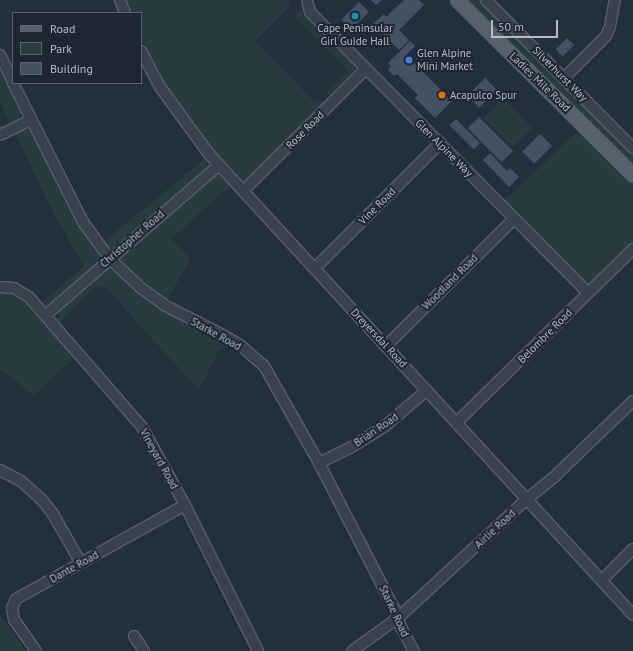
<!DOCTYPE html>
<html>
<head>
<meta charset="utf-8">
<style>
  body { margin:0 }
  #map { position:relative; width:633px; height:651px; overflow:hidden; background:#242f3e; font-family:"PT Sans",sans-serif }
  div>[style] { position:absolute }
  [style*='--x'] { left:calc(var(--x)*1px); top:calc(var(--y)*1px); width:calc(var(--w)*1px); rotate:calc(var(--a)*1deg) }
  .green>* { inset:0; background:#263c3f; transform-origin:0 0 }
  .building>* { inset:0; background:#455162; transform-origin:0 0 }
  .roads { filter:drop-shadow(1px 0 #565f6c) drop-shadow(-1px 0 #565f6c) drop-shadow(0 1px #565f6c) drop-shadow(0 -1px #565f6c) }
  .minor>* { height:10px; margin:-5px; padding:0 5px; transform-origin:5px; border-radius:5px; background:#38414e }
  .major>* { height:13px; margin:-6.5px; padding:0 6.5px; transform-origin:6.5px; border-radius:6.5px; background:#56606e }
  .dots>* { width:11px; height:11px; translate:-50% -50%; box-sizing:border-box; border:2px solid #1d2633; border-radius:50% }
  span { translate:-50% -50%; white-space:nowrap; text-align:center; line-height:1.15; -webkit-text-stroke:4px #1d2633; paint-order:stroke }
  .poi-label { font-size:11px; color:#b4bcc9 }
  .left { translate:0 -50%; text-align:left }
  .street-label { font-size:11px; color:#b4bcc9 }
  .legend { position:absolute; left:12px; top:12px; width:130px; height:72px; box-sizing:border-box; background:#1d2633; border:1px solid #59626f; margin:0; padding:5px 7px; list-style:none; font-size:12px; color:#b4bcc9 }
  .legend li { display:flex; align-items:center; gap:8px; height:20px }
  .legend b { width:20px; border:1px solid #59626f }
  .scale { position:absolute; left:491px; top:20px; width:67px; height:18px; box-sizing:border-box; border:2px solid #b4bcc9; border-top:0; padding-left:5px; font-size:12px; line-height:14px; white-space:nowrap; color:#b4bcc9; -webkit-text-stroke:3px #1d2633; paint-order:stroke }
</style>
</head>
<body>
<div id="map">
  <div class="green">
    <div style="clip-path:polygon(126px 0,287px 0,291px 5px,255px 41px,313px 100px,321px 101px,323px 106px,251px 178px,244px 180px,237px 178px,213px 152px,164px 87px,141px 38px,141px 13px,131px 13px)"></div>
    <div style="clip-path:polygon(457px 0,486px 0,633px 148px,633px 249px,588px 293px,500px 205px,584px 125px)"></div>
    <div style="clip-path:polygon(301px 11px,355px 66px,355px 74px,333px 96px,329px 96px,327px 91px,348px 70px,297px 19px,296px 13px)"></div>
    <div style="clip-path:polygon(0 62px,21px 107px,20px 117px,10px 124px,0 103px)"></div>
    <div style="left:503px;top:98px;width:42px;height:28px;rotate:45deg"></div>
    <div style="clip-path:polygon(21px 130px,29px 130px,35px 136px,79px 225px,100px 257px,98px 263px,88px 273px,51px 305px,47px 306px,40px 303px,84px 267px,51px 208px,15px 133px)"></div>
    <div style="clip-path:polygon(206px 158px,208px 161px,207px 169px,116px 248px,109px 250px,102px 243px)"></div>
    <div style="clip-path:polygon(214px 175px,222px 176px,231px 185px,171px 239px,191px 259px,166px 301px,143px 285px,120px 263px,121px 257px)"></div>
    <div style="clip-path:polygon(107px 269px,113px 270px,144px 297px,172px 314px,229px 344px,227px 347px,219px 350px,199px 390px,105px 287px,97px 286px,59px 323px,58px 319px,60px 311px)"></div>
    <div style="clip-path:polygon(0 288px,16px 289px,78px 354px,34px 395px,0 369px)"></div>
    <div style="clip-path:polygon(0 615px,26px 651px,0 651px)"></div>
  </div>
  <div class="building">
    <div style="clip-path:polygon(371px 0,382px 0,376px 5px)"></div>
    <div style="clip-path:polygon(404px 0,419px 0,424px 5px,399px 30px,409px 40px,399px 50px,373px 24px,384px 14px,386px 17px)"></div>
    <div style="left:359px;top:2px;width:14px;height:25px;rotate:45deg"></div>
    <div style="left:567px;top:38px;width:10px;height:16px;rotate:45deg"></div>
    <div style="clip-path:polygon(410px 41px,415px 46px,406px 55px,452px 101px,435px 118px,415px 98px,418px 95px,397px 74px,394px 76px,388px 70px,391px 66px,388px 63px)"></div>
    <div style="left:485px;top:78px;width:17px;height:25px;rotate:45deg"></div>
    <div style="left:479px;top:117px;width:48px;height:16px;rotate:45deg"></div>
    <div style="left:456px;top:119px;width:34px;height:9px;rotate:45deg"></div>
    <div style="left:540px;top:134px;width:17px;height:25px;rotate:45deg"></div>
    <div style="clip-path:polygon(490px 153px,507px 171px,510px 168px,519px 177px,509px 187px,483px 160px)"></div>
  </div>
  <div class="roads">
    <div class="minor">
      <div style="--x:120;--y:0;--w:14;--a:69"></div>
      <div style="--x:307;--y:0;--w:12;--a:76"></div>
      <div style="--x:310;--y:12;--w:395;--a:45.3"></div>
      <div style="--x:486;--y:0;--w:209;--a:45.2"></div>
      <div style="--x:141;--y:51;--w:41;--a:62.2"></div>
      <div style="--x:160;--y:87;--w:83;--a:53.8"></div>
      <div style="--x:209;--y:154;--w:626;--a:47.39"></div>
      <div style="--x:0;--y:55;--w:30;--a:64"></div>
      <div style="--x:564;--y:78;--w:59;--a:-45"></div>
      <div style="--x:606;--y:36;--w:10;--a:-66"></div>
      <div style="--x:610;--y:27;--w:27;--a:-80"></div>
      <div style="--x:13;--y:83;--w:156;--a:63.3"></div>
      <div style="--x:83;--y:222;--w:46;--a:53.9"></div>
      <div style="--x:110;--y:259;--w:42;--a:43.1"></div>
      <div style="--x:141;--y:288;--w:29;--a:36"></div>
      <div style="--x:164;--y:305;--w:68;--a:26.9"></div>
      <div style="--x:225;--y:336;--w:19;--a:32"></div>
      <div style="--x:241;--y:346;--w:30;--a:41"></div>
      <div style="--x:264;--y:366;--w:112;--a:60.4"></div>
      <div style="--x:319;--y:463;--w:165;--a:62.7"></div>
      <div style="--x:395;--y:610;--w:18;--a:71"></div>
      <div style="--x:401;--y:627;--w:27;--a:62"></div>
      <div style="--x:0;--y:135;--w:34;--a:-26"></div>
      <div style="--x:244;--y:190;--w:172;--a:-44.8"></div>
      <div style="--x:315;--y:268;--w:177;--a:-45"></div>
      <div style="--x:0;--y:287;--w:14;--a:4"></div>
      <div style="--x:14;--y:288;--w:17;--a:31"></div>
      <div style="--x:29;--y:297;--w:172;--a:49"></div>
      <div style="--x:142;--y:427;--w:89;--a:61.1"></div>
      <div style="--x:185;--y:505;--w:163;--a:63.4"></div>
      <div style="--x:46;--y:315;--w:229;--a:-40.9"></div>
      <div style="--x:386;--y:346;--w:180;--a:-44.8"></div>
      <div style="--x:457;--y:422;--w:247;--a:-44.5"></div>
      <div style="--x:319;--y:463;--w:34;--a:-26"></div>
      <div style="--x:350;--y:448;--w:41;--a:-32.2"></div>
      <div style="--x:385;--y:426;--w:55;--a:-40.6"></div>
      <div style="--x:0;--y:470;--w:24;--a:28"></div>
      <div style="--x:21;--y:481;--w:28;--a:42"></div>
      <div style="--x:42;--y:500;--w:18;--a:52"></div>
      <div style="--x:53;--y:514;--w:56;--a:60.3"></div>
      <div style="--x:602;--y:580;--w:44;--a:-45"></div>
      <div style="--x:134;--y:636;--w:18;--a:56"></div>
      <div style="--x:36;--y:651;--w:38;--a:-125"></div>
      <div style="--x:14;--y:620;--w:12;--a:-99"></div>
      <div style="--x:12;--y:608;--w:10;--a:-66"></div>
      <div style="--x:16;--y:599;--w:193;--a:-29.1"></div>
      <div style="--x:352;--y:651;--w:57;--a:-35.7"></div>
      <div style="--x:398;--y:618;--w:176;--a:-42.7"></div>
      <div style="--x:527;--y:499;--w:36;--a:-39"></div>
      <div style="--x:555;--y:476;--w:108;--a:-43.9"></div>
    </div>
    <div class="major">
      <div style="--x:457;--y:0;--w:248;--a:44.8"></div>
    </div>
  </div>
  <div class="dots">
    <div style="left:355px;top:16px;background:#0f9aa8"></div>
    <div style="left:409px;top:60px;background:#3f7fe0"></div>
    <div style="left:442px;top:95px;background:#e8710a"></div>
  </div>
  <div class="poi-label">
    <span style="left:355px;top:35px">Cape Peninsular<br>Girl Guide Hall</span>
    <span class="left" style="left:417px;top:60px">Glen Alpine<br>Mini Market</span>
    <span class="left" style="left:450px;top:95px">Acapulco Spur</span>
  </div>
  <div class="street-label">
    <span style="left:560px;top:74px;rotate:45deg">Silverhurst Way</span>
    <span style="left:540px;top:82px;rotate:44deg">Ladies Mile Road</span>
    <span style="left:305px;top:130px;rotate:-45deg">Rose Road</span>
    <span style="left:444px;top:148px;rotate:45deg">Glen Alpine Way</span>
    <span style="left:377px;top:206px;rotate:-45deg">Vine Road</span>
    <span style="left:132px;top:239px;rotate:-41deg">Christopher Road</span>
    <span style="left:450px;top:282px;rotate:-45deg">Woodland Road</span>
    <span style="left:216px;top:334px;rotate:29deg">Starke Road</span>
    <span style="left:545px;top:336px;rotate:-45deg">Belombre Road</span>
    <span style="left:379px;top:338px;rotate:47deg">Dreyersdal Road</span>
    <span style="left:376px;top:430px;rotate:-34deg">Brian Road</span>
    <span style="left:159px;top:459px;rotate:61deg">Vineyard Road</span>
    <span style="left:495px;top:529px;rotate:-43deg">Airlie Road</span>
    <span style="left:74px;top:567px;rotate:-29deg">Dante Road</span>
    <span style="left:394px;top:611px;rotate:65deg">Starke Road</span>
  </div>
  <ul class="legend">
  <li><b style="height:5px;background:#56606e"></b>Road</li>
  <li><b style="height:11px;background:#263c3f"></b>Park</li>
  <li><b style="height:11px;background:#455162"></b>Building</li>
  </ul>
  <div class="scale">50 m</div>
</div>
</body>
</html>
